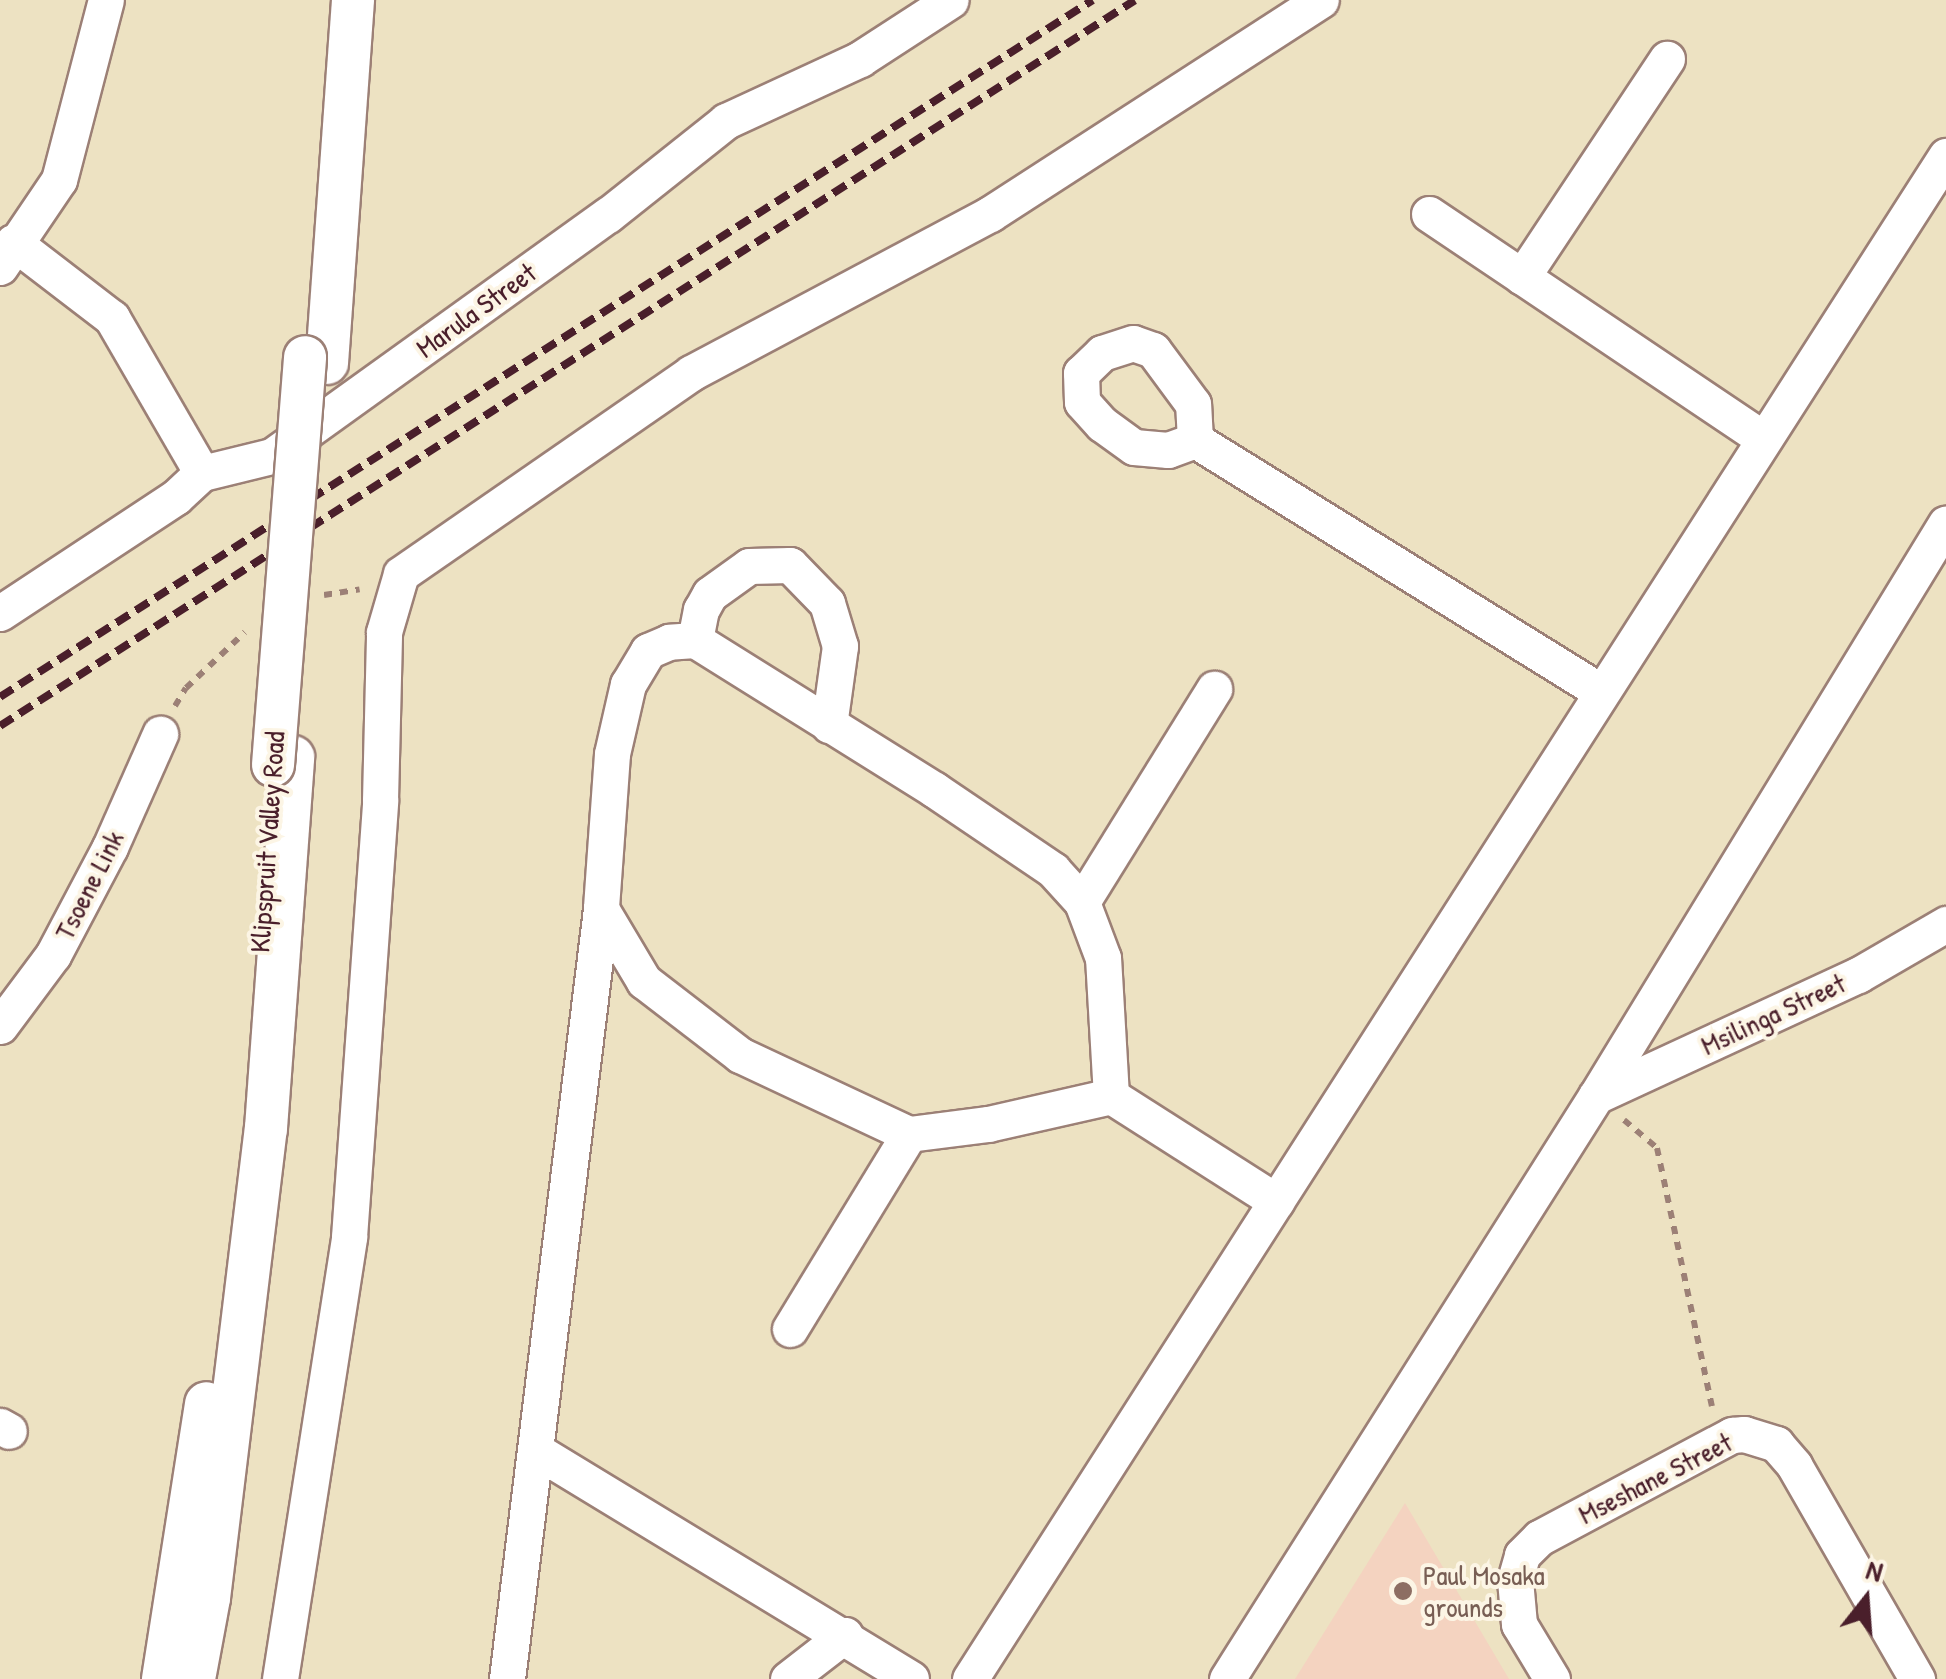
<!DOCTYPE html>
<html>
<head>
<meta charset="utf-8">
<style>
  body { margin:0 }
  #map { position:relative; width:1946px; height:1679px; overflow:hidden; background:#ede2c2; font-family:"Patrick Hand",sans-serif }
  div>[style] { position:absolute }
  [style*='--x'] { left:calc(var(--x)*1px); top:calc(var(--y)*1px); width:calc(var(--w)*1px); rotate:calc(var(--a)*1deg) }
  .built>* { inset:0; background:#f4d3c0 }
  .path>* { height:6px; margin-top:-3px; transform-origin:0; background:repeating-linear-gradient(90deg,#9c8076 0 8px,transparent 0 16px) }
  .roads { filter:drop-shadow(2px 0 #9c8076) drop-shadow(-2px 0 #9c8076) drop-shadow(0 2px #9c8076) drop-shadow(0 -2px #9c8076) }
  .minor>* { height:35px; margin:-17.5px; padding:0 17.5px; transform-origin:17.5px; border-radius:17.5px; background:#fff }
  .tertiary>* { height:42px; margin:-21px; padding:0 21px; transform-origin:21px; border-radius:21px; background:#fff }
  .rail>* { height:8px; margin-top:-4px; transform-origin:0; background:repeating-linear-gradient(90deg,#4a1f2b 0 15px,transparent 0 23px) }
  .bridges { filter:drop-shadow(2px 0 #9c8076) drop-shadow(-2px 0 #9c8076) drop-shadow(0 2px #9c8076) drop-shadow(0 -2px #9c8076) }
  .tertiary-bridge>* { height:42px; margin:-21px; padding:0 21px; transform-origin:21px; border-radius:21px; background:#fff }
  .dots>* { width:28px; height:28px; translate:-50% -50%; box-sizing:border-box; border:5px solid #fcf5e5; border-radius:50% }
  span { translate:-50% -50%; white-space:nowrap; text-align:center; line-height:1.15; -webkit-text-stroke:8px #fcf5e5; paint-order:stroke }
  .street-label { font-size:28px; color:#4a1f2b }
  .education-label { font-size:28px; color:#785e54 }
  .left { translate:0 -50%; text-align:left }
  .north { position:absolute; left:1816px; top:1549px; width:100px; height:100px; -webkit-text-stroke:8px #fcf5e5; paint-order:stroke; rotate:17deg; font-size:28px; font-weight:700; line-height:40px; text-align:center; color:#4a1f2b }
  .north::after { content:''; display:block; margin:auto; width:35px; height:45px; background:#4a1f2b; clip-path:polygon(50% 0,100% 100%,50% 72%,0 100%) }
</style>
</head>
<body>
<div id="map">
  <div class="built">
    <div style="clip-path:polygon(1405px 1503px,1509px 1679px,1295px 1679px)"></div>
  </div>
  <div class="path">
    <div style="--x:324;--y:595;--w:36;--a:-9"></div>
    <div style="--x:175;--y:706;--w:21;--a:-59"></div>
    <div style="--x:186;--y:688;--w:81;--a:-43.5"></div>
    <div style="--x:1624;--y:1120;--w:43;--a:40.3"></div>
    <div style="--x:1657;--y:1148;--w:264;--a:78"></div>
  </div>
  <div class="roads">
    <div class="minor">
      <div style="--x:1429;--y:214;--w:401;--a:33.9"></div>
      <div style="--x:13;--y:242;--w:125;--a:37.5"></div>
      <div style="--x:112;--y:318;--w:179;--a:59.9"></div>
      <div style="--x:0;--y:267;--w:105;--a:-55.9"></div>
      <div style="--x:59;--y:180;--w:186;--a:-75.4"></div>
      <div style="--x:1522;--y:277;--w:262;--a:-56.4"></div>
      <div style="--x:1195;--y:440;--w:36;--a:-93"></div>
      <div style="--x:1193;--y:404;--w:67;--a:-126.5"></div>
      <div style="--x:1153;--y:350;--w:21;--a:-161"></div>
      <div style="--x:1133;--y:343;--w:33;--a:162"></div>
      <div style="--x:1102;--y:353;--w:29;--a:136"></div>
      <div style="--x:1081;--y:373;--w:29;--a:88"></div>
      <div style="--x:1082;--y:402;--w:30;--a:48"></div>
      <div style="--x:1102;--y:424;--w:39;--a:36"></div>
      <div style="--x:1134;--y:447;--w:34;--a:5"></div>
      <div style="--x:1168;--y:450;--w:29;--a:-20"></div>
      <div style="--x:1195;--y:440;--w:478;--a:31.8"></div>
      <div style="--x:0;--y:613;--w:211;--a:-33.4"></div>
      <div style="--x:176;--y:497;--w:35;--a:-43"></div>
      <div style="--x:202;--y:473;--w:72;--a:-13.7"></div>
      <div style="--x:272;--y:456;--w:413;--a:-35.7"></div>
      <div style="--x:608;--y:215;--w:151;--a:-38.5"></div>
      <div style="--x:726;--y:121;--w:148;--a:-24.8"></div>
      <div style="--x:860;--y:59;--w:108;--a:-33"></div>
      <div style="--x:695;--y:640;--w:31;--a:-79"></div>
      <div style="--x:701;--y:610;--w:18;--a:-61"></div>
      <div style="--x:710;--y:594;--w:48;--a:-35.7"></div>
      <div style="--x:749;--y:566;--w:41;--a:-1.4"></div>
      <div style="--x:790;--y:565;--w:53;--a:45.8"></div>
      <div style="--x:827;--y:603;--w:45;--a:73.2"></div>
      <div style="--x:840;--y:646;--w:80;--a:97.9"></div>
      <div style="--x:1082;--y:902;--w:251;--a:-58.2"></div>
      <div style="--x:0;--y:1026;--w:89;--a:-53.3"></div>
      <div style="--x:53;--y:955;--w:122;--a:-62.2"></div>
      <div style="--x:110;--y:847;--w:124;--a:-66.1"></div>
      <div style="--x:1111;--y:1096;--w:138;--a:-93.3"></div>
      <div style="--x:1103;--y:958;--w:60;--a:-110.6"></div>
      <div style="--x:1082;--y:902;--w:43;--a:-132.2"></div>
      <div style="--x:1053;--y:870;--w:143;--a:-145.9"></div>
      <div style="--x:935;--y:790;--w:283;--a:-148"></div>
      <div style="--x:695;--y:640;--w:26;--a:176"></div>
      <div style="--x:669;--y:642;--w:23;--a:157"></div>
      <div style="--x:648;--y:651;--w:39;--a:121"></div>
      <div style="--x:628;--y:684;--w:72;--a:102.9"></div>
      <div style="--x:612;--y:754;--w:155;--a:94.1"></div>
      <div style="--x:601;--y:909;--w:84;--a:59.2"></div>
      <div style="--x:644;--y:981;--w:121;--a:37.6"></div>
      <div style="--x:740;--y:1055;--w:187;--a:25.1"></div>
      <div style="--x:909;--y:1134;--w:80;--a:-7.2"></div>
      <div style="--x:988;--y:1124;--w:126;--a:-12.8"></div>
      <div style="--x:1111;--y:1096;--w:196;--a:32.5"></div>
      <div style="--x:1596;--y:1096;--w:289;--a:-24.8"></div>
      <div style="--x:1858;--y:975;--w:102;--a:-30.1"></div>
      <div style="--x:790;--y:1329;--w:228;--a:-58.6"></div>
      <div style="--x:0;--y:1426;--w:10;--a:29"></div>
      <div style="--x:535;--y:1450;--w:440;--a:31.3"></div>
      <div style="--x:280;--y:1679;--w:447;--a:-81.1"></div>
      <div style="--x:349;--y:1237;--w:438;--a:-85.9"></div>
      <div style="--x:380;--y:800;--w:168;--a:-88.6"></div>
      <div style="--x:384;--y:632;--w:60;--a:-73.7"></div>
      <div style="--x:401;--y:574;--w:353;--a:-34.7"></div>
      <div style="--x:691;--y:373;--w:339;--a:-28"></div>
      <div style="--x:990;--y:214;--w:394;--a:-32.9"></div>
      <div style="--x:507;--y:1679;--w:776;--a:-83.04"></div>
      <div style="--x:788;--y:1679;--w:72;--a:-37.7"></div>
      <div style="--x:970;--y:1679;--w:1809;--a:-57.35"></div>
      <div style="--x:1227;--y:1679;--w:690;--a:-57.67"></div>
      <div style="--x:1596;--y:1096;--w:671;--a:-58.58"></div>
      <div style="--x:1552;--y:1679;--w:64;--a:-121"></div>
      <div style="--x:1519;--y:1624;--w:44;--a:-95.2"></div>
      <div style="--x:1515;--y:1580;--w:26;--a:-74"></div>
      <div style="--x:1522;--y:1555;--w:24;--a:-45"></div>
      <div style="--x:1539;--y:1538;--w:219;--a:-28.1"></div>
      <div style="--x:1732;--y:1435;--w:12;--a:-5"></div>
      <div style="--x:1744;--y:1434;--w:34;--a:17"></div>
      <div style="--x:1776;--y:1444;--w:28;--a:49"></div>
      <div style="--x:1794;--y:1465;--w:247;--a:60.1"></div>
    </div>
    <div class="tertiary">
      <div style="--x:327;--y:363;--w:364;--a:-85.9"></div>
      <div style="--x:163;--y:1679;--w:279;--a:-81.1"></div>
      <div style="--x:194;--y:1679;--w:82;--a:-79.5"></div>
      <div style="--x:209;--y:1598;--w:473;--a:-83.1"></div>
      <div style="--x:266;--y:1128;--w:372;--a:-85.8"></div>
    </div>
  </div>
  <div class="rail">
    <div style="--x:0;--y:697;--w:1296;--a:-32.53"></div>
    <div style="--x:0;--y:726;--w:1347;--a:-32.6"></div>
  </div>
  <div class="bridges">
    <div class="tertiary-bridge">
      <div style="--x:273;--y:765;--w:409;--a:-85.5"></div>
    </div>
  </div>
  <div class="dots">
    <div style="left:1403px;top:1591px;background:#8d6e63"></div>
  </div>
  <div class="street-label">
    <span style="left:476px;top:310px;rotate:-36deg">Marula Street</span>
    <span style="left:267px;top:842px;rotate:-86deg">Klipspruit Valley Road</span>
    <span style="left:89px;top:885px;rotate:-63deg">Tsoene Link</span>
    <span style="left:1773px;top:1014px;rotate:-25deg">Msilinga Street</span>
    <span style="left:1655px;top:1478px;rotate:-27deg">Mseshane Street</span>
  </div>
  <div class="education-label">
    <span class="left" style="left:1423px;top:1591px">Paul Mosaka<br>grounds</span>
  </div>
  <div class="north">N</div>
</div>
</body>
</html>
